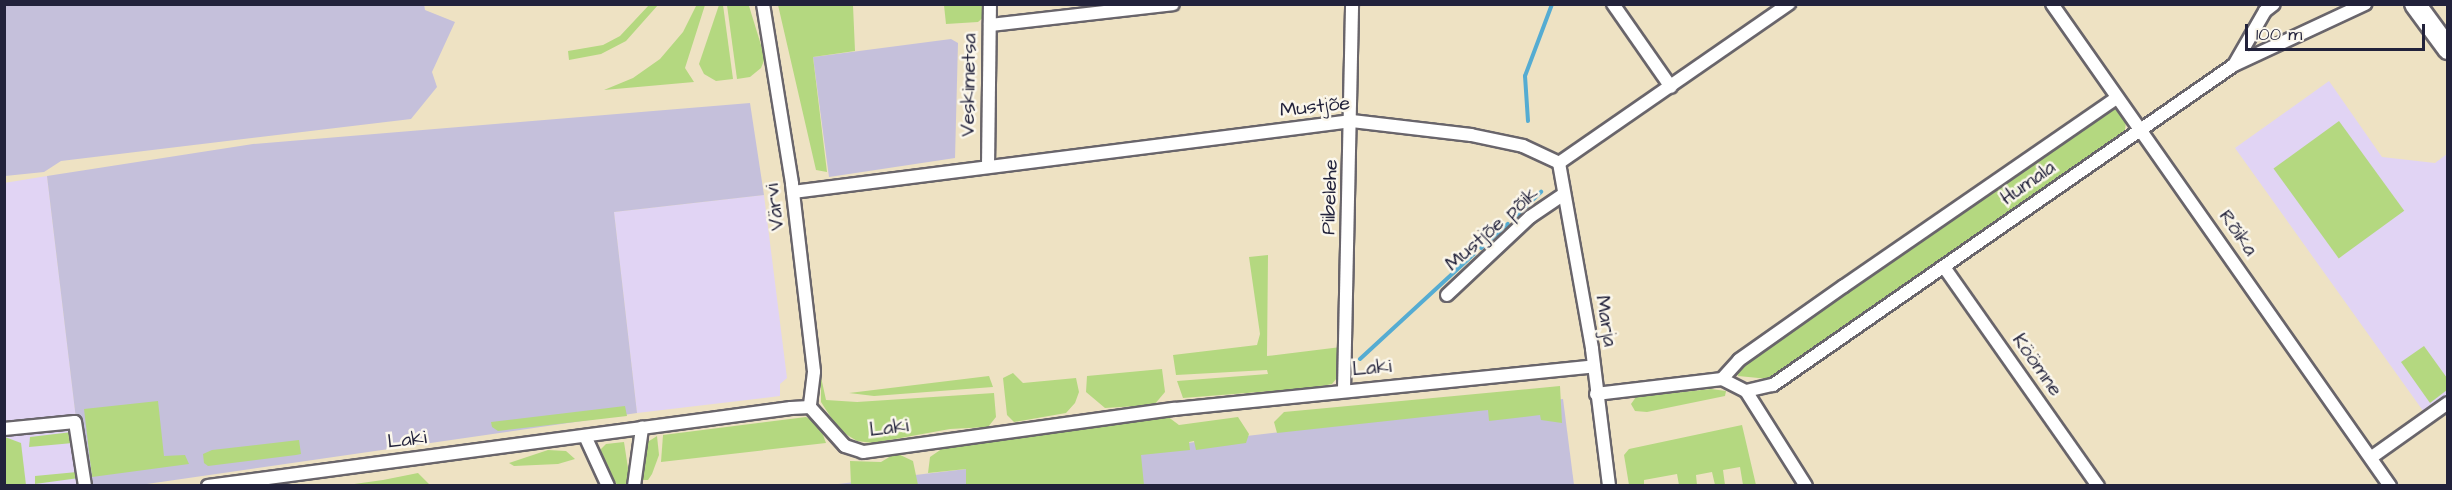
<!DOCTYPE html>
<html>
<head>
<meta charset="utf-8">
<style>
  body { margin:0 }
  #map { position:relative; width:2452px; height:490px; overflow:hidden; background:#eee2c3; font-family:"Architects Daughter",sans-serif }
  div>[style] { position:absolute }
  [style*='--x'] { left:calc(var(--x)*1px); top:calc(var(--y)*1px); width:calc(var(--w)*1px); rotate:calc(var(--a)*1deg) }
  .built>* { inset:0; background:#e1d4f4 }
  .industrial>* { inset:0; background:#c5c0db }
  .green>* { inset:0; background:#b4d880; transform-origin:0 0 }
  .stream>* { height:4px; margin:-2px; padding:0 2px; transform-origin:2px; border-radius:2px; background:#55acd2 }
  .roads { filter:drop-shadow(2px 0 #69656b) drop-shadow(-2px 0 #69656b) drop-shadow(0 2px #69656b) drop-shadow(0 -2px #69656b) }
  .minor>* { height:12px; margin:-6px; padding:0 6px; transform-origin:6px; border-radius:6px; background:#fff }
  .primary>* { height:20px; margin:-10px; padding:0 10px; transform-origin:10px; border-radius:10px; background:#fff }
  span { translate:-50% -50%; white-space:nowrap; text-align:center; line-height:1.15; -webkit-text-stroke:5px #fbf7ec; paint-order:stroke }
  .street-label { font-size:20px; color:#22223b }
  .frame { position:absolute; inset:0; border:6px solid #22223b; pointer-events:none }
  .scale { position:absolute; left:2245px; top:24px; width:180px; height:27px; box-sizing:border-box; border:3px solid #22223b; border-top:0; padding-left:8px; font-size:18px; line-height:21px; white-space:nowrap; color:#22223b; -webkit-text-stroke:4px #fbf7ec; paint-order:stroke }
</style>
</head>
<body>
<div id="map">
  <div class="built">
    <div style="clip-path:polygon(2329px 81px,2382px 157px,2435px 163px,2447px 154px,2447px 399px,2426px 415px,2235px 148px)"></div>
    <div style="clip-path:polygon(47px 176px,84px 485px,5px 485px,4px 183px)"></div>
    <div style="clip-path:polygon(764px 195px,787px 378px,780px 384px,780px 396px,637px 413px,614px 212px)"></div>
  </div>
  <div class="industrial">
    <div style="clip-path:polygon(424px 4px,425px 10px,455px 22px,432px 72px,437px 87px,411px 119px,61px 161px,44px 172px,5px 176px,5px 5px)"></div>
    <div style="clip-path:polygon(951px 39px,958px 43px,955px 158px,829px 177px,813px 57px)"></div>
    <div style="clip-path:polygon(750px 103px,764px 195px,614px 212px,637px 413px,140px 485px,84px 486px,47px 176px,253px 144px)"></div>
    <div style="clip-path:polygon(1563px 399px,1574px 485px,838px 484px)"></div>
  </div>
  <div class="green">
    <div style="clip-path:polygon(697px 4px,705px 5px,685px 68px,694px 82px,604px 90px,633px 78px,660px 59px,683px 32px)"></div>
    <div style="clip-path:polygon(649px 5px,658px 5px,626px 41px,601px 54px,569px 60px,568px 51px,603px 45px,620px 36px)"></div>
    <div style="clip-path:polygon(719px 5px,723px 5px,733px 79px,716px 81px,704px 74px,699px 64px)"></div>
    <div style="clip-path:polygon(727px 5px,749px 6px,765px 58px,761px 68px,750px 77px,737px 79px)"></div>
    <div style="clip-path:polygon(778px 5px,853px 5px,855px 51px,813px 57px,827px 172px,816px 170px)"></div>
    <div style="clip-path:polygon(944px 5px,986px 5px,985px 16px,978px 22px,946px 24px)"></div>
    <div style="clip-path:polygon(2115px 109px,2126px 122px,2125px 130px,1993px 225px,1795px 365px,1769px 379px,1738px 376px,1739px 366px,2107px 110px)"></div>
    <div style="left:2339px;top:121px;width:111px;height:81px;rotate:54deg"></div>
    <div style="clip-path:polygon(1268px 255px,1267px 356px,1341px 347px,1337px 378px,1332px 384px,1312px 388px,1183px 398px,1177px 381px,1268px 374px,1267px 370px,1176px 375px,1173px 355px,1257px 345px,1260px 334px,1249px 257px)"></div>
    <div style="clip-path:polygon(2424px 346px,2447px 378px,2447px 390px,2430px 403px,2401px 362px)"></div>
    <div style="clip-path:polygon(1162px 369px,1165px 392px,1154px 405px,1105px 408px,1086px 392px,1087px 376px)"></div>
    <div style="clip-path:polygon(1013px 373px,1023px 383px,1076px 378px,1079px 392px,1075px 403px,1066px 413px,1014px 422px,1007px 415px,1003px 378px)"></div>
    <div style="clip-path:polygon(989px 376px,993px 387px,874px 396px,849px 393px)"></div>
    <div style="clip-path:polygon(821px 377px,826px 400px,857px 402px,994px 393px,996px 417px,988px 427px,950px 429px,873px 443px,857px 441px,839px 430px,821px 402px)"></div>
    <div style="clip-path:polygon(1560px 386px,1562px 423px,1541px 420px,1540px 415px,1489px 421px,1488px 410px,1277px 433px,1274px 422px,1284px 412px)"></div>
    <div style="clip-path:polygon(1711px 389px,1726px 391px,1725px 396px,1647px 412px,1635px 411px,1631px 404px,1636px 397px)"></div>
    <div style="clip-path:polygon(158px 401px,164px 456px,185px 455px,189px 464px,92px 477px,84px 409px)"></div>
    <div style="clip-path:polygon(625px 406px,627px 416px,498px 431px,492px 427px,491px 422px)"></div>
    <div style="clip-path:polygon(1167px 416px,1179px 425px,1238px 417px,1249px 434px,1246px 443px,1196px 450px,1194px 441px,1189px 442px,1190px 450px,1141px 455px,1144px 485px,966px 485px,966px 469px,928px 473px,930px 457px,946px 446px)"></div>
    <div style="clip-path:polygon(806px 417px,819px 424px,826px 443px,661px 462px,663px 435px)"></div>
    <div style="clip-path:polygon(1742px 425px,1756px 485px,1743px 485px,1740px 467px,1723px 470px,1725px 485px,1715px 485px,1712px 472px,1696px 475px,1697px 485px,1679px 485px,1677px 474px,1644px 480px,1644px 485px,1629px 485px,1624px 455px,1629px 449px)"></div>
    <div style="clip-path:polygon(72px 432px,73px 443px,29px 447px,30px 437px)"></div>
    <div style="clip-path:polygon(657px 436px,659px 455px,652px 474px,648px 480px,639px 480px,646px 443px)"></div>
    <div style="clip-path:polygon(5px 437px,21px 443px,26px 485px,5px 485px)"></div>
    <div style="clip-path:polygon(299px 440px,301px 454px,296px 455px,208px 466px,204px 463px,203px 454px,212px 450px)"></div>
    <div style="clip-path:polygon(624px 442px,629px 475px,627px 485px,617px 485px,601px 457px,601px 449px,606px 444px)"></div>
    <div style="clip-path:polygon(548px 450px,566px 451px,575px 459px,558px 464px,514px 466px,509px 463px)"></div>
    <div style="clip-path:polygon(896px 453px,913px 461px,918px 485px,851px 485px,850px 461px,881px 462px)"></div>
    <div style="clip-path:polygon(77px 472px,79px 478px,35px 484px,35px 476px)"></div>
    <div style="clip-path:polygon(418px 473px,430px 485px,347px 485px,383px 480px)"></div>
  </div>
  <div class="stream">
    <div style="--x:1528;--y:121;--w:45;--a:-93.8"></div>
    <div style="--x:1525;--y:76;--w:77;--a:-69.4"></div>
    <div style="--x:1516;--y:216;--w:35;--a:-44"></div>
    <div style="--x:1481;--y:248;--w:36;--a:-42"></div>
    <div style="--x:1360;--y:359;--w:156;--a:-42.7"></div>
  </div>
  <div class="roads">
    <div class="minor">
      <div style="--x:763;--y:4;--w:182;--a:80.8"></div>
      <div style="--x:792;--y:184;--w:189;--a:83.3"></div>
      <div style="--x:814;--y:372;--w:35;--a:97"></div>
      <div style="--x:1613;--y:4;--w:101;--a:55.1"></div>
      <div style="--x:2052;--y:4;--w:589;--a:54.96"></div>
      <div style="--x:990;--y:25;--w:184;--a:-6.5"></div>
      <div style="--x:2234;--y:65;--w:62;--a:-60.1"></div>
      <div style="--x:2265;--y:11;--w:11;--a:-38"></div>
      <div style="--x:1559;--y:163;--w:189;--a:79.9"></div>
      <div style="--x:1592;--y:349;--w:138;--a:82.9"></div>
      <div style="--x:1559;--y:163;--w:280;--a:-34.7"></div>
      <div style="--x:988;--y:166;--w:162;--a:-89.3"></div>
      <div style="--x:793;--y:192;--w:563;--a:-7.24"></div>
      <div style="--x:1352;--y:121;--w:120;--a:6.7"></div>
      <div style="--x:1471;--y:135;--w:53;--a:11.9"></div>
      <div style="--x:1523;--y:146;--w:40;--a:25"></div>
      <div style="--x:1944;--y:267;--w:268;--a:54.9"></div>
      <div style="--x:1447;--y:295;--w:114;--a:-43.2"></div>
      <div style="--x:1530;--y:217;--w:41;--a:-34.1"></div>
      <div style="--x:1722;--y:379;--w:25;--a:-48"></div>
      <div style="--x:1739;--y:360;--w:128;--a:-35.2"></div>
      <div style="--x:1844;--y:286;--w:331;--a:-34.6"></div>
      <div style="--x:1344;--y:390;--w:386;--a:-88.8"></div>
      <div style="--x:1746;--y:391;--w:112;--a:57.7"></div>
      <div style="--x:1596;--y:394;--w:127;--a:-6.8"></div>
      <div style="--x:1722;--y:379;--w:27;--a:27"></div>
      <div style="--x:1746;--y:391;--w:28;--a:-13"></div>
      <div style="--x:1773;--y:385;--w:561;--a:-34.77"></div>
      <div style="--x:2234;--y:65;--w:145;--a:-25"></div>
      <div style="--x:4;--y:429;--w:71;--a:-5.6"></div>
      <div style="--x:75;--y:422;--w:65;--a:81.1"></div>
      <div style="--x:585;--y:436;--w:55;--a:65.3"></div>
      <div style="--x:2372;--y:457;--w:93;--a:-35.4"></div>
      <div style="--x:208;--y:486;--w:588;--a:-7.62"></div>
      <div style="--x:791;--y:408;--w:19;--a:-3"></div>
      <div style="--x:810;--y:407;--w:52;--a:48.1"></div>
      <div style="--x:845;--y:446;--w:19;--a:18"></div>
      <div style="--x:863;--y:452;--w:314;--a:-7.9"></div>
      <div style="--x:1174;--y:409;--w:422;--a:-5.8"></div>
      <div style="--x:634;--y:486;--w:59;--a:-82.1"></div>
    </div>
    <div class="primary">
      <div style="--x:2415;--y:4;--w:56;--a:53.7"></div>
    </div>
  </div>
  <div class="street-label">
    <span style="left:969px;top:85px;rotate:-89deg">Veskimetsa</span>
    <span style="left:1315px;top:107px;rotate:-6deg">Mustjõe</span>
    <span style="left:2028px;top:183px;rotate:-35deg">Humala</span>
    <span style="left:1330px;top:197px;rotate:-88deg">Piibelehe</span>
    <span style="left:775px;top:207px;rotate:-97deg">Värvi</span>
    <span style="left:1492px;top:229px;rotate:-41deg">Mustjõe põik</span>
    <span style="left:2238px;top:233px;rotate:55deg">Rõika</span>
    <span style="left:1606px;top:321px;rotate:81deg">Marja</span>
    <span style="left:2037px;top:365px;rotate:55deg">Köömne</span>
    <span style="left:1372px;top:368px;rotate:-5deg">Laki</span>
    <span style="left:889px;top:428px;rotate:-7deg">Laki</span>
    <span style="left:407px;top:440px;rotate:-7deg">Laki</span>
  </div>
  <div class="frame"></div>
  <div class="scale">100 m</div>
</div>
</body>
</html>
